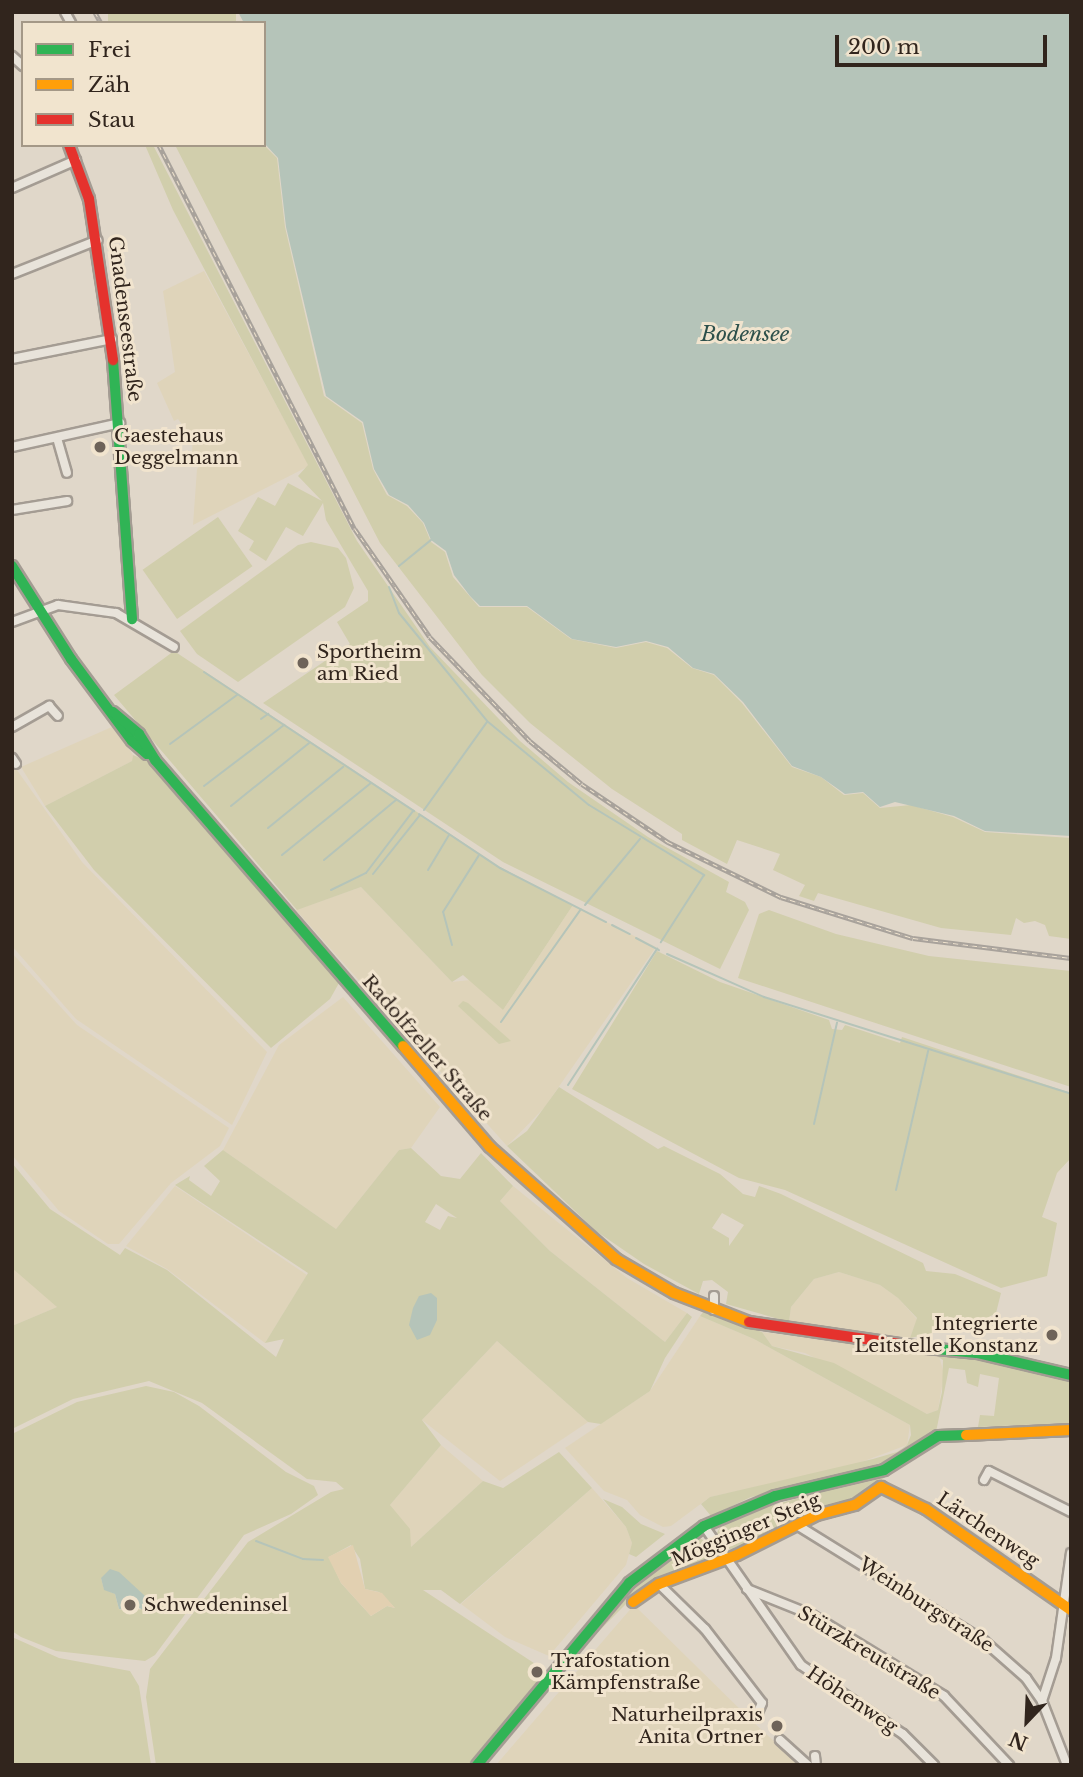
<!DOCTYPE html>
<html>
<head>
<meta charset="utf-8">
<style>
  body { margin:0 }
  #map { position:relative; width:1083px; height:1777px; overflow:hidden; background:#e0d7c9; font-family:"Libre Baskerville",serif }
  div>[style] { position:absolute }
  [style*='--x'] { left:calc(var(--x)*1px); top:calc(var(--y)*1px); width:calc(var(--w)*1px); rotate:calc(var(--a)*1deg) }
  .farmland>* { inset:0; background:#dfd4ba }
  .green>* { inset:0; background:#d1ceac; transform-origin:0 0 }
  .sand>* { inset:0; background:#e2d0b1 }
  .water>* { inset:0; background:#b5c4b9 }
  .stream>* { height:2px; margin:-1px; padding:0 1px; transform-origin:1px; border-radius:1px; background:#b5c4b9 }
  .roads { filter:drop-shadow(2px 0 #a49c93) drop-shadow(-2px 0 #a49c93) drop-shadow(0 2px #a49c93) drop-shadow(0 -2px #a49c93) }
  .street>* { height:8px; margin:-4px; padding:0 4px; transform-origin:4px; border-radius:4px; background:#e8e3da }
  .fast>* { height:10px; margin:-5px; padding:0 5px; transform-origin:5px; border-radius:5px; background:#30b455 }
  .slow>* { height:10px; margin:-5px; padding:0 5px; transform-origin:5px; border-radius:5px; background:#ff9f0a }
  .jam>* { height:10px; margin:-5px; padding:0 5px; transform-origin:5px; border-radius:5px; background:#e5322d }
  .rail>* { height:4.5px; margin-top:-2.25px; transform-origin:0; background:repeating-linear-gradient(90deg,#f1e4ce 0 5px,#a8a29b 0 10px); box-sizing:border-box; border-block:2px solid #a8a29b }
  .dots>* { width:19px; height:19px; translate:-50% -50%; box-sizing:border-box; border:4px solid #f1e4ce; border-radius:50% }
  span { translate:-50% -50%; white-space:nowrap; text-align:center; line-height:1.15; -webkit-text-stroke:6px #f1e4ce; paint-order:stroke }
  .street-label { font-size:19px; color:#31251d }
  .poi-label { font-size:19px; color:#31251d }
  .left { translate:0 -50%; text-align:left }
  .right { translate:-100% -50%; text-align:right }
  .water-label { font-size:21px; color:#2d504b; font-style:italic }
  .frame { position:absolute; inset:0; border:14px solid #31251d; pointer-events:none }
  .legend { position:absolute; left:21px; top:21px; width:245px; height:126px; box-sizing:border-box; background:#f1e4ce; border:2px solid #a49887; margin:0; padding:9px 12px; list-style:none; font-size:21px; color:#31251d }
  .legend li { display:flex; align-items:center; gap:14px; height:35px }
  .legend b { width:35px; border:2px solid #a49887 }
  .north { position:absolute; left:992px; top:1686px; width:70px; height:70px; -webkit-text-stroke:5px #f1e4ce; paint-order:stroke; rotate:203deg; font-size:19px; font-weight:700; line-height:28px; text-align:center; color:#31251d }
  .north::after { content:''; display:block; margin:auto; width:24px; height:32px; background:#31251d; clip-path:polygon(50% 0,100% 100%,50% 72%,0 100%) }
  .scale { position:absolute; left:835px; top:35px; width:212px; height:32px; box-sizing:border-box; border:4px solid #31251d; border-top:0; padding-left:9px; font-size:21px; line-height:24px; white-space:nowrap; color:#31251d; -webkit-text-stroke:5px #f1e4ce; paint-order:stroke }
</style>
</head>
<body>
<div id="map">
  <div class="farmland">
    <div style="clip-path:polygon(204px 271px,309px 466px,193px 525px,197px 469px,204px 461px,202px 454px,192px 452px,193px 440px,178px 419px,174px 421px,157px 383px,175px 372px,163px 291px)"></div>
    <div style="clip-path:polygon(114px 726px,133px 755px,132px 761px,45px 806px,21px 767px)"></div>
    <div style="clip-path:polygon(12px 763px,82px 862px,267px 1052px,232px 1125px,76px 1019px,12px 946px)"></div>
    <div style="clip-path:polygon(361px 887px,452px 982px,470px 980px,503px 1010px,573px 905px,656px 947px,544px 1108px,507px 1146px,296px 910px)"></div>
    <div style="clip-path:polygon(12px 953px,77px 1025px,229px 1128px,220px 1146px,171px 1183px,119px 1244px,108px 1244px,59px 1211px,12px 1155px)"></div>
    <div style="clip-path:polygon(343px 997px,440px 1107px,411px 1148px,399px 1150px,336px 1229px,223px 1150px,279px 1045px)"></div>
    <div style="clip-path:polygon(175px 1186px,307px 1275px,265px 1343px,167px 1269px,126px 1246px)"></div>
    <div style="clip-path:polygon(513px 1186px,627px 1278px,687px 1313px,665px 1342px,550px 1251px,500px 1201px)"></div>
    <div style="clip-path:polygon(12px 1268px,48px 1294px,57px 1307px,12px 1326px)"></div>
    <div style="clip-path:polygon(839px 1272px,880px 1285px,898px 1298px,917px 1319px,910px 1338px,789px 1322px,791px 1307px,814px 1279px)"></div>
    <div style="clip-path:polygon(700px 1316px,754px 1339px,910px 1425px,907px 1445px,851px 1466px,710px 1497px,671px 1526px,663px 1527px,640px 1515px,627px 1500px,604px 1491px,565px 1448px,650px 1391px)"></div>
    <div style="clip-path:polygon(762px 1332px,939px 1356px,944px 1374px,938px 1410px,927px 1414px,805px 1353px,772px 1346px)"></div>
    <div style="clip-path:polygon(497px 1341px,588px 1422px,500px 1481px,422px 1420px)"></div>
    <div style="clip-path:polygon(441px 1445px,483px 1481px,411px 1547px,390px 1505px)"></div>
    <div style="clip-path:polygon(592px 1488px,626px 1527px,632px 1543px,626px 1565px,549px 1656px,505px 1637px,461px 1604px)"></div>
    <div style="clip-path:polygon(634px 1605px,752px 1721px,800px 1765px,496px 1765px)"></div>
  </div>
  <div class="green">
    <div style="left:108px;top:12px;width:128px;height:12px"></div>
    <div style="clip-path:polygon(145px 145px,153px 145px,357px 541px,430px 647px,520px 741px,568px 782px,648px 837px,729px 882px,726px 892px,745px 902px,749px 910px,720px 969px,503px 862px,263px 703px,350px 644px,337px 622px,368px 601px,368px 591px,326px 520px,323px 503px,303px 536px,286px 527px,266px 561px,249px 550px,254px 541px,238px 531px,258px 497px,275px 506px,288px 483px,322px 501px,298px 476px,308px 465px,173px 210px)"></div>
    <div style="clip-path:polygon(175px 145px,264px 145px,277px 158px,285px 227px,324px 396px,362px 423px,373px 469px,387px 495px,407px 506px,423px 523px,431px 542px,445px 552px,453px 577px,479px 607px,527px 607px,571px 639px,616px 648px,646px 642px,667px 648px,692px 668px,714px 675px,742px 703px,792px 767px,821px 777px,844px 795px,863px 793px,880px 808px,911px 805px,953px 817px,985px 832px,1071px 838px,1071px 939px,1049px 936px,1045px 925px,1035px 921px,1024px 923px,1016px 918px,1011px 935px,941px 928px,818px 893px,814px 901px,799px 896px,805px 885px,773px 870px,780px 854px,737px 840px,727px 864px,682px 840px,682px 834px,612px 789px,530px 723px,482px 675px,380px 543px)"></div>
    <div style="left:218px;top:517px;width:60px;height:92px;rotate:55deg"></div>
    <div style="clip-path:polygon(311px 542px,338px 548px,346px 558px,354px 588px,345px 607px,238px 682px,197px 654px,180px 631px,298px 545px)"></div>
    <div style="clip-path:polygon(174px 651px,500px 867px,573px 905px,503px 1010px,463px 975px,452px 982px,361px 887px,297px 910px,114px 695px)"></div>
    <div style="clip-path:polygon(133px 755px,149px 762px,174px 789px,339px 983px,330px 999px,271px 1048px,94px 870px,45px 806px,132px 761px)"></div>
    <div style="clip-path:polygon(769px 910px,836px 934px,929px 956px,1071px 971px,1071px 1087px,738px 978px,759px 914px)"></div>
    <div style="clip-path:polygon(657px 951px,720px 982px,829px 1020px,832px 1029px,842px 1030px,845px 1025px,900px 1043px,902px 1037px,1071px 1093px,1071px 1158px,1057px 1173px,1042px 1217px,1057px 1223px,1047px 1276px,1001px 1288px,785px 1190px,739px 1178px,572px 1089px)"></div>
    <div style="clip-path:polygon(463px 1001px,468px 1003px,511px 1041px,499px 1044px,458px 1006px)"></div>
    <div style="clip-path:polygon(evenodd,559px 1087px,658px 1149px,664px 1146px,720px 1174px,743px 1194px,755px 1197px,759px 1186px,781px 1194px,923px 1263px,926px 1271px,955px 1274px,1001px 1293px,996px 1313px,977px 1324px,910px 1338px,917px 1318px,898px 1298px,880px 1285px,839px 1272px,814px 1279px,791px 1307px,789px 1322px,726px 1304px,728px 1292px,712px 1280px,703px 1281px,699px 1294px,644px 1264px,596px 1231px,507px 1146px,527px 1131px,559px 1087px,722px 1213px,744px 1225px,729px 1246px,729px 1238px,712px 1228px,722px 1213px)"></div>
    <div style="clip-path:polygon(evenodd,411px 1148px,441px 1176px,460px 1179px,481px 1153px,513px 1186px,500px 1201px,550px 1251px,665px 1342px,687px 1313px,692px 1317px,665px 1358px,650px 1391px,601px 1424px,588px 1422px,497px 1341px,422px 1420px,441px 1445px,390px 1505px,410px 1529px,411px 1547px,483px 1481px,503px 1488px,559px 1452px,592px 1488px,460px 1604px,441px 1590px,423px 1590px,546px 1671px,470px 1765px,156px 1765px,146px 1697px,150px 1669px,248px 1542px,331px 1492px,344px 1489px,336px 1482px,307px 1479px,202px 1403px,149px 1381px,73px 1399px,12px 1429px,12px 1326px,57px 1307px,12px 1268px,12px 1163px,50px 1209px,120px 1255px,125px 1248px,167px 1270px,276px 1357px,284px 1339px,265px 1343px,308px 1273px,175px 1185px,190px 1176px,189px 1180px,211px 1196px,220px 1181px,204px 1166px,223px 1150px,336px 1229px,399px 1150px,411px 1148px,436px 1204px,457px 1218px,448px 1216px,440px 1230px,425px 1222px,436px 1204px,411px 1148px,351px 1545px,360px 1559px,365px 1589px,379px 1592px,395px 1608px,387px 1606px,371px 1616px,341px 1583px,329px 1557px,351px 1545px)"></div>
    <div style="clip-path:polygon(704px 1311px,762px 1332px,772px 1346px,834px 1363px,927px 1414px,938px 1410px,942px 1392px,943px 1360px,934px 1354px,967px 1355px,1071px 1380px,1071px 1423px,978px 1427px,980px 1415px,994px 1416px,999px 1378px,980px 1374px,978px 1387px,967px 1383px,965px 1370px,949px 1368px,936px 1432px,904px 1454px,853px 1473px,751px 1497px,711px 1516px,701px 1504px,710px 1497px,873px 1459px,897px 1452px,907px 1445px,911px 1435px,910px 1425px,754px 1339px,700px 1316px)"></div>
    <div style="clip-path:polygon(evenodd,146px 1386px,174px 1392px,199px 1406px,286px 1472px,314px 1486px,318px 1495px,291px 1514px,244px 1535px,155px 1655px,145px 1661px,56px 1651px,21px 1637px,12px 1631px,12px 1434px,77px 1402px,146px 1386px,101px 1578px,132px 1586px,148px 1601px,140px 1610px,130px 1602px,126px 1611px,119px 1609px,115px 1594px,104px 1589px,101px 1578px)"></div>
    <div style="clip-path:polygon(892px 1472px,861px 1495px,818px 1509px,746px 1547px,732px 1551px,715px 1537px,720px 1527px,749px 1512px)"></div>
    <div style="clip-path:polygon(603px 1499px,622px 1507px,641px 1524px,665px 1534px,636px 1557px,629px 1554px,632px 1543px,626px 1527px)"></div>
    <div style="clip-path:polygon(697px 1536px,713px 1547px,712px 1560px,630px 1600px,566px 1664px,622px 1597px)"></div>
    <div style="clip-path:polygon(12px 1637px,59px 1658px,130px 1671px,139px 1686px,151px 1765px,12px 1765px)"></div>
  </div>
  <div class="sand">
    <div style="clip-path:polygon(353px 1545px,365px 1589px,382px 1593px,395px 1608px,387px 1606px,371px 1616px,341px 1583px,328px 1557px)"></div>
  </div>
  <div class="water">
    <div style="clip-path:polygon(238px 12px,1071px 12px,1071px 836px,985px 831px,954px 816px,895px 802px,880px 807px,863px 792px,845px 794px,821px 777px,792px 766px,743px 702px,714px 674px,693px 668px,668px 647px,646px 641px,616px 647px,572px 639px,527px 606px,480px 606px,470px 596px,454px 575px,446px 551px,431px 540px,424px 523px,408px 505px,389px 495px,374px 469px,363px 422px,326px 396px,286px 227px,278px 158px,264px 143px,264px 23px,244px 23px)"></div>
    <div style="clip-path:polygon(431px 1293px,437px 1298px,437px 1320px,430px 1335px,417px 1340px,409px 1325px,413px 1308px,419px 1296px)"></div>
    <div style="clip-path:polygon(110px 1569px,119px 1572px,145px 1596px,150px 1607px,146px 1612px,130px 1602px,126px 1605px,129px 1610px,119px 1609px,115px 1594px,104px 1590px,101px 1578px)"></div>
  </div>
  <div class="stream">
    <div style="--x:399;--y:566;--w:41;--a:-39.1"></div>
    <div style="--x:389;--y:587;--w:28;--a:69"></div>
    <div style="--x:399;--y:613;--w:139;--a:50.8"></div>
    <div style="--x:487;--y:721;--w:132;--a:39.5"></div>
    <div style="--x:589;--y:805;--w:135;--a:31.3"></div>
    <div style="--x:704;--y:875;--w:80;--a:122.7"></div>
    <div style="--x:204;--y:672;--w:252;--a:33.5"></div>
    <div style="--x:261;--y:719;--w:9;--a:-36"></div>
    <div style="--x:170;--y:744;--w:83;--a:-36.2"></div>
    <div style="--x:204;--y:786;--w:101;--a:-37.3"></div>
    <div style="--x:231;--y:806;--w:100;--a:-38.9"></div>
    <div style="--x:424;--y:810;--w:108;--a:-54.4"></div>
    <div style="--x:419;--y:814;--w:97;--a:33.7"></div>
    <div style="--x:500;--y:868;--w:119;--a:27"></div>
    <div style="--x:268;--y:828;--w:97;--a:-39.1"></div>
    <div style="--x:282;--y:855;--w:114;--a:-39"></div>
    <div style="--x:324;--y:860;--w:94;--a:-39.8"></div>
    <div style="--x:428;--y:870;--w:41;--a:-59"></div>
    <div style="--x:373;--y:874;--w:75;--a:-51.5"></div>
    <div style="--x:331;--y:890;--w:39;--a:-26"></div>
    <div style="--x:366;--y:873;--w:78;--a:-52.8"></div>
    <div style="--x:585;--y:905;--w:86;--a:-50.2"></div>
    <div style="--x:612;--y:925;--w:20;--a:27"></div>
    <div style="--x:636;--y:938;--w:26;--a:28"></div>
    <div style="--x:452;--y:945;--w:34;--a:-105"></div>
    <div style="--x:443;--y:912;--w:67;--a:-57.7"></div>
    <div style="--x:667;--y:954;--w:106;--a:23.9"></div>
    <div style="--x:764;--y:997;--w:322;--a:17.5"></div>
    <div style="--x:501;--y:1022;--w:138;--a:-54.7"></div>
    <div style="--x:568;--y:1085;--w:163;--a:-56.8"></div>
    <div style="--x:814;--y:1124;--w:104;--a:-77.2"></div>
    <div style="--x:896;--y:1190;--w:143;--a:-77"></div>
    <div style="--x:256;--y:1541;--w:50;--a:21"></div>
    <div style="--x:303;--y:1559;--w:20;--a:3"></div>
  </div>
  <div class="roads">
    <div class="street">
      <div style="--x:65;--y:12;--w:13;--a:61"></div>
      <div style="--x:12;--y:56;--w:15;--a:42"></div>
      <div style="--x:12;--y:188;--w:70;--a:-23.6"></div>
      <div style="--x:12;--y:274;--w:92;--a:-21.6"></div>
      <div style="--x:12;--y:359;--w:102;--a:-11.3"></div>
      <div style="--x:57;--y:438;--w:36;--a:74"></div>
      <div style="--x:12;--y:447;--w:111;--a:-12.5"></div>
      <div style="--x:12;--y:510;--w:56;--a:-9.3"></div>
      <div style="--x:12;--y:622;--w:49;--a:-20.3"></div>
      <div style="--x:58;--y:605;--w:59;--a:7.9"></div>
      <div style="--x:116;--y:613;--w:67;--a:30.4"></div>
      <div style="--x:12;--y:727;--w:43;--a:-29.6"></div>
      <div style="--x:49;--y:706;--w:13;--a:48"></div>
      <div style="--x:12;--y:758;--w:7;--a:56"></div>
      <div style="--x:714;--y:1296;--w:14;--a:90"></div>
      <div style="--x:984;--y:1480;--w:10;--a:-61"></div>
      <div style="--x:989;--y:1471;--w:92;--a:26.6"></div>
      <div style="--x:797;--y:1525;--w:220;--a:31.8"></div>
      <div style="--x:984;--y:1641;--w:56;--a:41.4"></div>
      <div style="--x:1026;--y:1678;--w:28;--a:55"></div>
      <div style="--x:704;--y:1526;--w:169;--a:55.1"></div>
      <div style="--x:801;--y:1665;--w:123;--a:34.1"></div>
      <div style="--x:903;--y:1734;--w:44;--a:45"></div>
      <div style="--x:659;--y:1584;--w:64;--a:44.4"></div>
      <div style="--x:705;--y:1629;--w:93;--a:52.4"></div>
      <div style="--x:762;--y:1703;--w:10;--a:114"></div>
      <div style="--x:747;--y:1589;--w:70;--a:21.8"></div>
      <div style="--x:812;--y:1615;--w:155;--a:31.5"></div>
      <div style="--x:944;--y:1696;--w:95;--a:46.7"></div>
      <div style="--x:780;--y:1740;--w:38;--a:42"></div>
      <div style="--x:815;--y:1756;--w:9;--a:84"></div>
      <div style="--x:1067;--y:1765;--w:69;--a:-111.3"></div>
      <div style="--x:1042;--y:1701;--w:45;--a:-72"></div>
      <div style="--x:1056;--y:1658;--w:106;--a:-81.9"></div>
    </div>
    <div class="fast">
      <div style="--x:113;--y:360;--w:260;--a:85.8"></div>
      <div style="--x:12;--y:566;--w:110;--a:57.6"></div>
      <div style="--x:71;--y:659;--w:102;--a:53.4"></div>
      <div style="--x:132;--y:741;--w:20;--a:41"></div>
      <div style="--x:113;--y:712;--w:34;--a:40"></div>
      <div style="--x:139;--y:734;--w:31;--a:58"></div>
      <div style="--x:155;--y:760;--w:379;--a:49.1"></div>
      <div style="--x:927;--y:1348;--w:50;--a:5.7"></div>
      <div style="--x:977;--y:1353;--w:97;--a:13.2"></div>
      <div style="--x:477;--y:1765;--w:237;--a:-50.1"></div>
      <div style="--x:629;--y:1583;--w:94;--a:-37.2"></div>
      <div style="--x:704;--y:1526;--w:77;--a:-22.9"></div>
      <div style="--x:775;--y:1496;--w:112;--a:-13.4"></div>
      <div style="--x:884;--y:1470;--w:64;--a:-32.2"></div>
      <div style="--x:938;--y:1436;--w:28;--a:-2"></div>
    </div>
    <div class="slow">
      <div style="--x:403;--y:1046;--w:133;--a:49.3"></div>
      <div style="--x:490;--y:1147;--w:169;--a:41.6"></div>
      <div style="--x:616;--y:1259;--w:67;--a:30.4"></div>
      <div style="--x:674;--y:1293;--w:80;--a:21.1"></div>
      <div style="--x:966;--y:1435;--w:105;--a:-2.7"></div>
      <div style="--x:633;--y:1602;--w:32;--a:-35"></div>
      <div style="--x:659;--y:1584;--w:83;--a:-20.4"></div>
      <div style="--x:737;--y:1555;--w:89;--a:-26.6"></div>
      <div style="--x:817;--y:1515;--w:39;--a:-15"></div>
      <div style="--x:855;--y:1505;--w:32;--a:-35"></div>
      <div style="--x:881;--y:1487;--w:50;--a:26.1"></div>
      <div style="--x:926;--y:1509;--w:177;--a:34.9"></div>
    </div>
    <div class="jam">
      <div style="--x:69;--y:145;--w:58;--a:69.7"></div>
      <div style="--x:89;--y:199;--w:163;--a:81.5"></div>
      <div style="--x:749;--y:1322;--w:180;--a:8.3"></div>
    </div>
  </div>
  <div class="rail">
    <div style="--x:95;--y:12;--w:13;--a:61"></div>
    <div style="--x:159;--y:145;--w:431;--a:63"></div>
    <div style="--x:355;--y:529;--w:131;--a:55.2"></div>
    <div style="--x:430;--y:637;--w:144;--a:46.1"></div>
    <div style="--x:530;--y:741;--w:67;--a:39.6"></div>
    <div style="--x:582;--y:784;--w:104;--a:34"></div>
    <div style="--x:668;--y:842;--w:126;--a:26"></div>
    <div style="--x:781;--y:897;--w:138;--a:17.3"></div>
    <div style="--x:913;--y:938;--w:159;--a:7.2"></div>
  </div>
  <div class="dots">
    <div style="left:100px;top:447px;background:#6e6359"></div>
    <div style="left:303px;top:663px;background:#6e6359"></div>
    <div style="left:1052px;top:1335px;background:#6e6359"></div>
    <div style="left:130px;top:1605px;background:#6e6359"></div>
    <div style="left:537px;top:1672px;background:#6e6359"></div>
    <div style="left:777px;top:1726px;background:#6e6359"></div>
  </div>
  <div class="street-label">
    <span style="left:125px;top:319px;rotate:83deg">Gnadenseestraße</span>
    <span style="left:427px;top:1048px;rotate:49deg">Radolfzeller Straße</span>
    <span style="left:746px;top:1530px;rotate:-23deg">Mögginger Steig</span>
    <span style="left:988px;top:1530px;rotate:34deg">Lärchenweg</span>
    <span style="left:926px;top:1605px;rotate:33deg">Weinburgstraße</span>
    <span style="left:869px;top:1653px;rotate:31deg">Stürzkreutstraße</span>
    <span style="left:852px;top:1700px;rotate:34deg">Höhenweg</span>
  </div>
  <div class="poi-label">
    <span class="left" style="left:114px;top:447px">Gaestehaus<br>Deggelmann</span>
    <span class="left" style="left:317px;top:663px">Sportheim<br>am Ried</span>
    <span class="right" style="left:1038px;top:1335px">Integrierte<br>Leitstelle Konstanz</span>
    <span class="left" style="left:144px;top:1605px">Schwedeninsel</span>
    <span class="left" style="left:551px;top:1672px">Trafostation<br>Kämpfenstraße</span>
    <span class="right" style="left:763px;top:1726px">Naturheilpraxis<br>Anita Ortner</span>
  </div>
  <div class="water-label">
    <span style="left:745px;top:334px">Bodensee</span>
  </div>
  <div class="frame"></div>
  <ul class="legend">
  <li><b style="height:9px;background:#30b455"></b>Frei</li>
  <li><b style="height:9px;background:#ff9f0a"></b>Zäh</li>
  <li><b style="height:9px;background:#e5322d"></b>Stau</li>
  </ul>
  <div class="north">N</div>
  <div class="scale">200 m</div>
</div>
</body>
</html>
